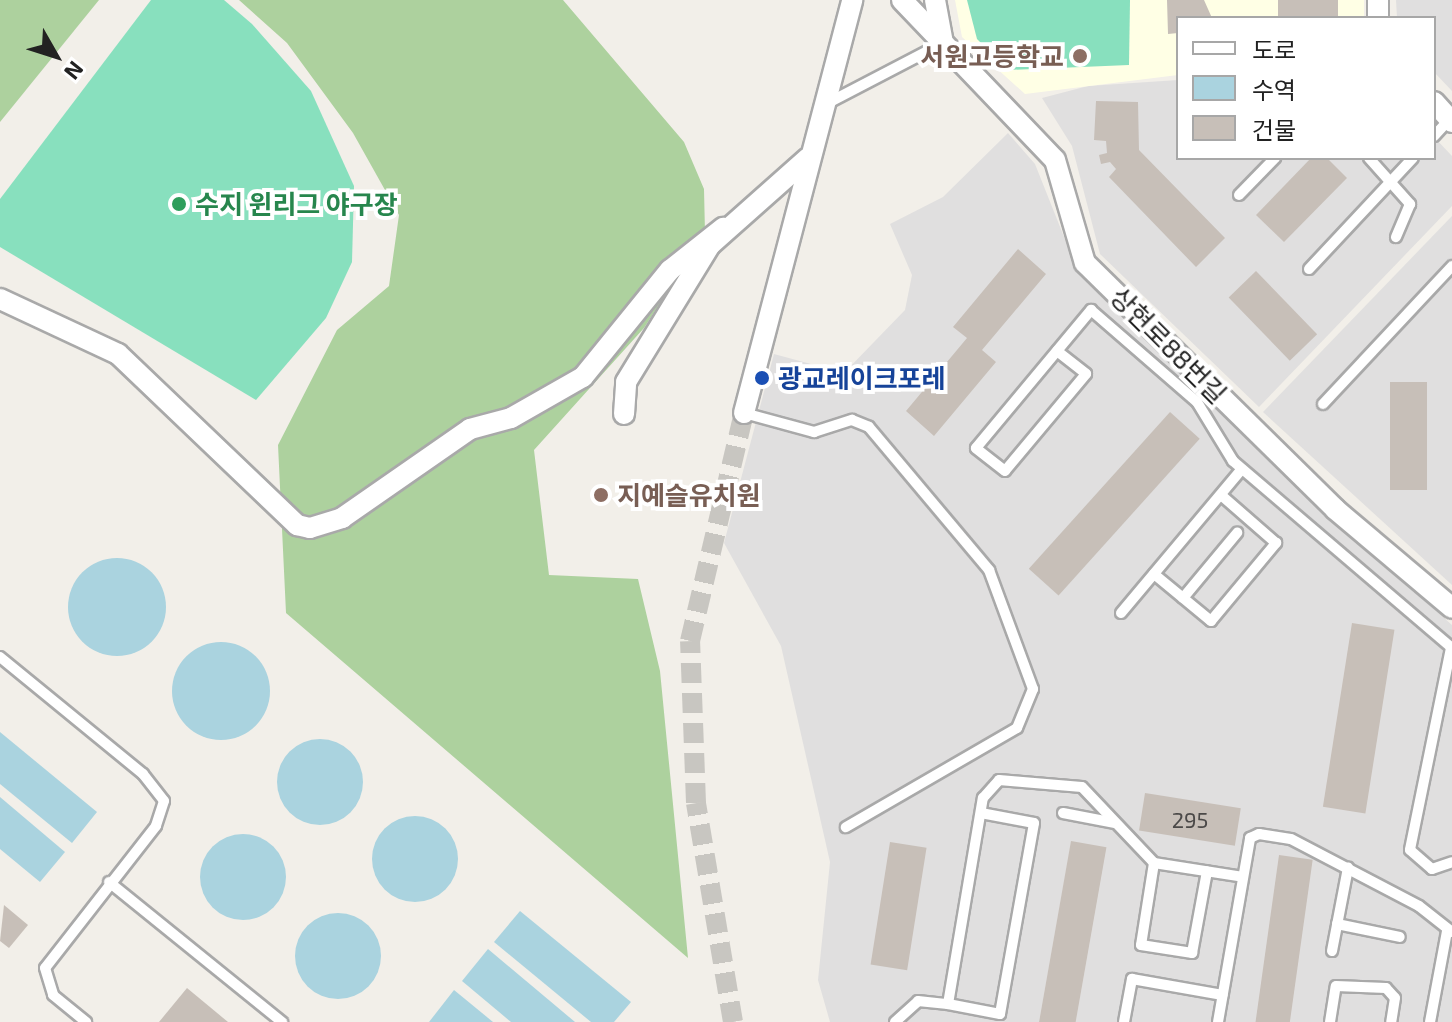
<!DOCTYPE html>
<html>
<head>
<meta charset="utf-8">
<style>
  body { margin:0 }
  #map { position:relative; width:1452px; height:1022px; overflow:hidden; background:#f2efe9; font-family:"Exo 2","Noto Sans KR",sans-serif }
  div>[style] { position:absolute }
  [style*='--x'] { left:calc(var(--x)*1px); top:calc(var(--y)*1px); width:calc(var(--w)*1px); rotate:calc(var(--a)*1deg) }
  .residential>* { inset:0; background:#e0dfdf }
  .education>* { inset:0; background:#ffffe5 }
  .forest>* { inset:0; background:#add19e }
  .pitch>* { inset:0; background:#88e0be }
  .water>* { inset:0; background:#aad3df }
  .round { border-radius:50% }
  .building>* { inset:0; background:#c7bfb8; transform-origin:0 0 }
  .street-tunnel>* { height:20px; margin-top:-10px; transform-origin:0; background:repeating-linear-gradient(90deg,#c8c6c1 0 20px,transparent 0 30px) }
  .roads { filter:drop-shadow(2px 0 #a9a9a9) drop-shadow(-2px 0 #a9a9a9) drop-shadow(0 2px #a9a9a9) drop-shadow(0 -2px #a9a9a9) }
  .lane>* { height:10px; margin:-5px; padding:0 5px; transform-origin:5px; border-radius:5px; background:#fff }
  .street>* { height:20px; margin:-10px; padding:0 10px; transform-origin:10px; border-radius:10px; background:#fff }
  .dots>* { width:22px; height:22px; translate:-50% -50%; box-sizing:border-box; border:4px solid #fff; border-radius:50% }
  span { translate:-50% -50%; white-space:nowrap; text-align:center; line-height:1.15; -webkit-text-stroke:8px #fff; paint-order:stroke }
  .number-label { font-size:22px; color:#4b4948 }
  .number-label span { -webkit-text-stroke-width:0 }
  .education-label { font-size:26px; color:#785e54; font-weight:700 }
  .right { translate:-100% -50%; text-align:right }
  .left { translate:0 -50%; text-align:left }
  .leisure-label { font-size:26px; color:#27864d; font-weight:700 }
  .street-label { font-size:26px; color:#222 }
  .transit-label { font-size:26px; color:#164399; font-weight:700 }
  .legend { position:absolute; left:1176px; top:16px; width:260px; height:144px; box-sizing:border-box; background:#fff; border:2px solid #a7a7a7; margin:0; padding:10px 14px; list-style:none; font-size:24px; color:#222 }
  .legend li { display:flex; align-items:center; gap:16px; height:40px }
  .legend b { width:40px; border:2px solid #a7a7a7 }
  .north { position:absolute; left:16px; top:16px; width:80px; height:80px; -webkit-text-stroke:6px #fff; paint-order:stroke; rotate:129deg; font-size:22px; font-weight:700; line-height:32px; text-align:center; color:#222 }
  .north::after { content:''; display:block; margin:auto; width:28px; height:36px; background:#222; clip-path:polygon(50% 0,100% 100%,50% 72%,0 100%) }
</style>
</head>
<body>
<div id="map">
  <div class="residential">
    <div style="clip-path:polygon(1396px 0,1452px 0,1452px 91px,1434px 72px,1434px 18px,1397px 18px)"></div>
    <div style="clip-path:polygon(1178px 80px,1178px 158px,1434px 158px,1434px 137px,1452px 156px,1452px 206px,1259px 407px,1100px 254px,1072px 146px,1042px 98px,1088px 86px)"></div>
    <div style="clip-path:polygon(1008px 133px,1035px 164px,1076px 267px,1327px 514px,1452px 625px,1452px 1022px,830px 1022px,818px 980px,830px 862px,781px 646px,724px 543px,774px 354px,844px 373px,905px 310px,912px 275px,890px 224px,943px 197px)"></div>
    <div style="clip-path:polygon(1452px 216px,1452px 585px,1263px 412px)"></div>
  </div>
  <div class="education">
    <div style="clip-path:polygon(955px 0,1364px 0,1364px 18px,1178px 18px,1178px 75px,1025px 94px,962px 37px)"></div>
  </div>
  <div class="forest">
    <div style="clip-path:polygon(0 0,99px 0,0 122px)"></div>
    <div style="clip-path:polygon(239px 0,563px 0,684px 142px,704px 189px,705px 233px,644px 328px,534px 450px,549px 575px,638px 579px,660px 671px,688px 958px,286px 613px,278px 445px,337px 330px,389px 286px,399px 215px,353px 133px,287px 43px)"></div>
  </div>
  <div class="pitch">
    <div style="clip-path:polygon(151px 0,224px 0,252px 24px,311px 91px,354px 186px,352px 262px,326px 318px,256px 400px,0 247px,0 199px)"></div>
    <div style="clip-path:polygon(967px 0,1130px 0,1129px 65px,1008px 70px,977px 39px)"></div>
  </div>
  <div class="water">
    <div class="round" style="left:68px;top:558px;width:98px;height:98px"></div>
    <div class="round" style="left:172px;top:642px;width:98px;height:98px"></div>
    <div style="clip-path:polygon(0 732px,97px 812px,72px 843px,0 784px)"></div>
    <div class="round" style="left:277px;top:739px;width:86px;height:86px"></div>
    <div style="clip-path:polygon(0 797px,65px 852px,40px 882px,0 849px)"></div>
    <div class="round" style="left:372px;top:816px;width:86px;height:86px"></div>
    <div class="round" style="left:200px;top:834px;width:86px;height:86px"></div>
    <div style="clip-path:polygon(520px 911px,631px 1002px,614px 1022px,591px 1022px,494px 942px)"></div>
    <div class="round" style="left:295px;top:913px;width:86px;height:86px"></div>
    <div style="clip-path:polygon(488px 949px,575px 1022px,511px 1022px,462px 981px)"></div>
    <div style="clip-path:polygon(454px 990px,493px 1022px,429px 1022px)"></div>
  </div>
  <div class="building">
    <div style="clip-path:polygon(1167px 0,1204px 0,1212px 18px,1178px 18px,1178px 33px,1168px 34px)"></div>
    <div style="left:1278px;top:0;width:60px;height:18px"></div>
    <div style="clip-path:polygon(1096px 101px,1138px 102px,1139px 150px,1225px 238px,1196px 267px,1109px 177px,1116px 169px,1110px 162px,1101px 164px,1099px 155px,1107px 153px,1106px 141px,1094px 140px)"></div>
    <div style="clip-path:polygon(1311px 158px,1327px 158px,1347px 178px,1284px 242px,1256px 215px)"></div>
    <div style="clip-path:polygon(1018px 249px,1046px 274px,982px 350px,996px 362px,934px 436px,906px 411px,967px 338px,953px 327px)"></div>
    <div style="left:1256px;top:271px;width:88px;height:38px;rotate:46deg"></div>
    <div style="left:1390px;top:382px;width:37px;height:108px"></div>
    <div style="left:1170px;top:412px;width:40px;height:211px;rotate:42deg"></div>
    <div style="left:1352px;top:623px;width:43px;height:186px;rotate:9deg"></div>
    <div style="left:1145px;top:793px;width:97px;height:38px;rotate:9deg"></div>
    <div style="left:1071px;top:841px;width:36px;height:184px;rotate:10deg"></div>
    <div style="left:890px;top:842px;width:37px;height:124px;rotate:9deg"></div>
    <div style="left:1279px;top:855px;width:34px;height:169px;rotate:8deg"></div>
    <div style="clip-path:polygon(4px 905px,28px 925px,9px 948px,0 941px)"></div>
    <div style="clip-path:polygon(187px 988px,228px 1022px,159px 1022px)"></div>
  </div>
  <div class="street-tunnel">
    <div style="--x:733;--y:1022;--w:222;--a:-99.6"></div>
    <div style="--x:696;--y:803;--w:162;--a:-92.1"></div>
    <div style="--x:690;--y:641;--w:234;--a:-76.7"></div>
  </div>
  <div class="roads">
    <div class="lane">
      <div style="--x:826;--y:104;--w:132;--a:-27.5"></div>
      <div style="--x:1434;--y:136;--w:23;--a:-47"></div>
      <div style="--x:1369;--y:158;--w:62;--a:48.3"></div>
      <div style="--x:1410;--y:204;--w:36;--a:113"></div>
      <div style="--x:1239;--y:195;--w:52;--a:-45.8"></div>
      <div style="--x:1309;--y:269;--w:152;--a:-46.9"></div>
      <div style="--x:1057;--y:351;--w:37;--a:38"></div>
      <div style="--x:1086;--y:374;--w:126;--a:129.9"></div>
      <div style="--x:1005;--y:471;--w:37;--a:-142"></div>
      <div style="--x:976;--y:448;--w:180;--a:-50.2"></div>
      <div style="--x:1091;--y:310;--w:140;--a:41"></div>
      <div style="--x:1197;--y:402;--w:69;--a:58.6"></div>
      <div style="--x:1233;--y:461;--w:288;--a:40.5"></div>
      <div style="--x:1323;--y:404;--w:189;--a:-46.9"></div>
      <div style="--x:744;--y:413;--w:73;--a:15.2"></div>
      <div style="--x:814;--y:432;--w:40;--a:-18"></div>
      <div style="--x:852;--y:420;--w:18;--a:22"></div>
      <div style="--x:869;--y:427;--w:187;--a:50"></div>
      <div style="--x:989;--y:570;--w:127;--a:69.7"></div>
      <div style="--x:1033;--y:689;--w:42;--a:112.3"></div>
      <div style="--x:1017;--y:728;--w:198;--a:149.9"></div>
      <div style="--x:1154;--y:574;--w:74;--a:39.5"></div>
      <div style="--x:1211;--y:621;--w:102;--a:-50.2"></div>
      <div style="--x:1276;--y:543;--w:73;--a:-138.9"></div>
      <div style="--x:1183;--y:598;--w:85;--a:-50.3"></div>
      <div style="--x:1121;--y:613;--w:188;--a:-50"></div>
      <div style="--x:1451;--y:648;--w:206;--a:101.5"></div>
      <div style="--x:1410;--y:850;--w:29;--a:41"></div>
      <div style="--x:1432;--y:869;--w:21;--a:-19"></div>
      <div style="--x:0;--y:657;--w:185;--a:39.3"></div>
      <div style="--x:143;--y:774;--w:34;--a:52"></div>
      <div style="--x:164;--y:801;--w:26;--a:108"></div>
      <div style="--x:156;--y:826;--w:180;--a:128"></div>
      <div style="--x:45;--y:968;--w:28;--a:73"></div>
      <div style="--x:53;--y:995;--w:43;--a:39.3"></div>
      <div style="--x:1063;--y:813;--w:53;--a:10.9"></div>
      <div style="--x:1154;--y:863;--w:83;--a:99"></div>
      <div style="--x:1141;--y:945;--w:52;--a:8.9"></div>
      <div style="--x:1192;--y:953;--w:83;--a:-79.6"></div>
      <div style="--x:109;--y:882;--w:223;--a:39"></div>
      <div style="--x:1337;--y:924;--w:64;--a:11.7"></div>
      <div style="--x:1332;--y:951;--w:85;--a:-79.1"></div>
      <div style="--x:948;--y:1004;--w:53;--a:10.9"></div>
      <div style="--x:1000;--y:1014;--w:194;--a:-79.9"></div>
      <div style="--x:1034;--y:823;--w:54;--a:-169.3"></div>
      <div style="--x:895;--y:1022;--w:31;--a:-42"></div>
      <div style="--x:918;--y:1001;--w:30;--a:6"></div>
      <div style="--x:948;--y:1004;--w:209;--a:-80.4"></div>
      <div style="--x:983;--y:798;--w:24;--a:-48"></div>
      <div style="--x:999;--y:780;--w:83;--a:4.8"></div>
      <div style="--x:1082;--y:787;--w:105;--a:46.5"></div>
      <div style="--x:1154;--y:863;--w:90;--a:8.9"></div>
      <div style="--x:1124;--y:1022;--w:44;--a:-79.5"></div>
      <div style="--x:1132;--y:979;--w:92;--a:10"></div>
      <div style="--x:1218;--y:1022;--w:187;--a:-80.1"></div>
      <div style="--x:1250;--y:838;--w:10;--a:-24"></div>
      <div style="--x:1259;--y:834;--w:32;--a:9"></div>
      <div style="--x:1291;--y:839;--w:144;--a:27.6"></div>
      <div style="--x:1419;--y:906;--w:42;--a:38.2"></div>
      <div style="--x:1330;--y:1022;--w:36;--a:-81"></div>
      <div style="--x:1336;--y:986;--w:50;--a:2.3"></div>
      <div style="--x:1386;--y:988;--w:13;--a:48"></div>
      <div style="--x:1395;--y:998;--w:24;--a:99"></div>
      <div style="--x:1430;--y:1022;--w:93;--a:-79.4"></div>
    </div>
    <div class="street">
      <div style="--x:902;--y:0;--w:221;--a:46.3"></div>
      <div style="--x:1055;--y:160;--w:107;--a:73.8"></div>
      <div style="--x:1085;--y:263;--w:351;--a:44.5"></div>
      <div style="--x:1335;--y:509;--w:153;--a:40.2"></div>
      <div style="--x:935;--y:0;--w:44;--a:79.5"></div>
      <div style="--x:1378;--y:0;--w:18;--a:90"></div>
      <div style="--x:1434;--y:102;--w:27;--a:48"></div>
      <div style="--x:0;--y:299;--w:130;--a:25"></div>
      <div style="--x:118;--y:354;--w:248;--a:43.7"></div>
      <div style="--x:297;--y:525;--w:13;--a:13"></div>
      <div style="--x:310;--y:528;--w:34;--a:-17"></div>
      <div style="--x:342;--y:518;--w:156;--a:-34.8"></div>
      <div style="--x:470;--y:429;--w:42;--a:-15"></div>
      <div style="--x:511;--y:418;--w:83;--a:-29.7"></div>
      <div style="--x:583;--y:377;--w:138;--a:-50.9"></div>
      <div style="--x:670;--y:270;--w:68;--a:-38.4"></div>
      <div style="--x:744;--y:413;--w:427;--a:-75.3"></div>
      <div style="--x:624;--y:414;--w:32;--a:-86"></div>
      <div style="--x:626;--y:382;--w:161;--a:-58.5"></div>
      <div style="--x:710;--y:245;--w:131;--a:-41.6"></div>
    </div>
  </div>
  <div class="dots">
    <div style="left:1080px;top:56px;background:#8d6e63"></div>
    <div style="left:179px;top:204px;background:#2e9e5b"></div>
    <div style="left:762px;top:378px;background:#1a4fb4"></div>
    <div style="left:601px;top:495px;background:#8d6e63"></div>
  </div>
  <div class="number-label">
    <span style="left:1190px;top:820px">295</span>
  </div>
  <div class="education-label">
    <span class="right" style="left:1064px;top:56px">서원고등학교</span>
    <span class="left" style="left:617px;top:495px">지예슬유치원</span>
  </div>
  <div class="leisure-label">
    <span class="left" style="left:195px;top:204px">수지 윈리그 야구장</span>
  </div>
  <div class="street-label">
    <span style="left:1169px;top:345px;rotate:45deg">상현로88번길</span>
  </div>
  <div class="transit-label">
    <span class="left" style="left:778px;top:378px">광교레이크포레</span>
  </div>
  <ul class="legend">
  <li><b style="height:10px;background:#fff"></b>도로</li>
  <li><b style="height:22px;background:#aad3df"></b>수역</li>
  <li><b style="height:22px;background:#c7bfb8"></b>건물</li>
  </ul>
  <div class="north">N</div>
</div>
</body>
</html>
